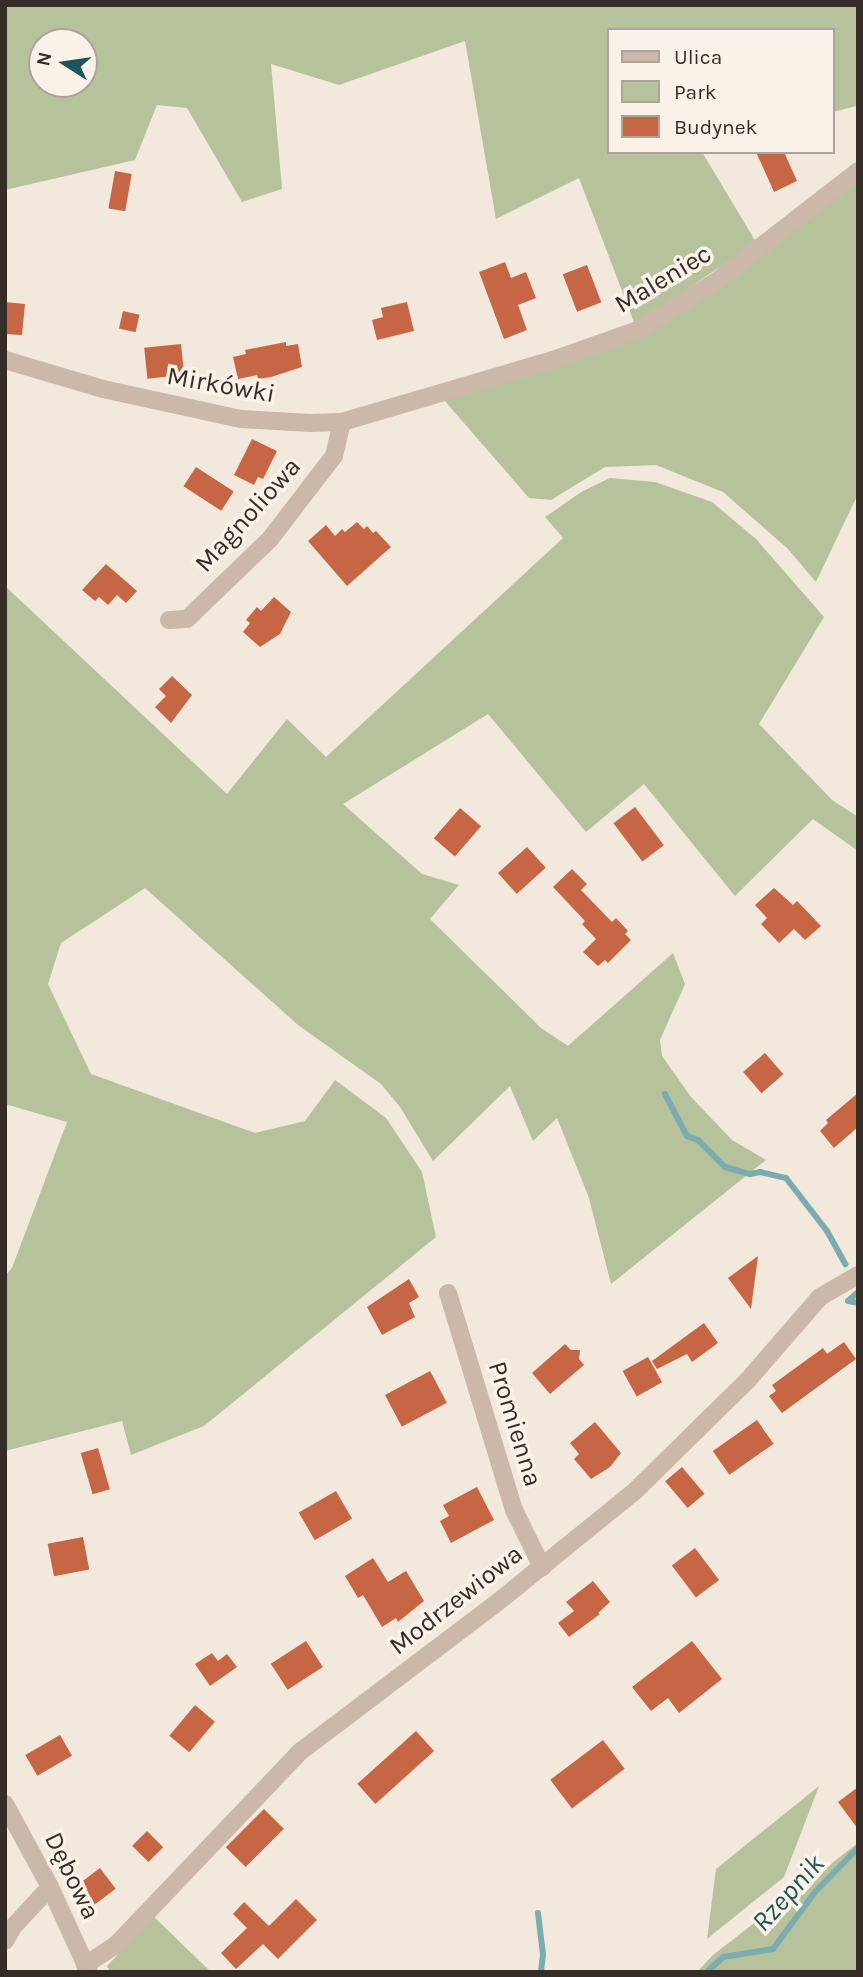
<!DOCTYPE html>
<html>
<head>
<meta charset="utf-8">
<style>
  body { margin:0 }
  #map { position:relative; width:863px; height:1977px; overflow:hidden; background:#f2e8dc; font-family:Karla,sans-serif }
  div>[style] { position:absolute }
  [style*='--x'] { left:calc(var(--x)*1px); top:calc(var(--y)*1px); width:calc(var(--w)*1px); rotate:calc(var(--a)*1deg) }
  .green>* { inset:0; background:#b5c29c }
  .stream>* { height:6px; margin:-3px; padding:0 3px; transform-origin:3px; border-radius:3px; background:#7badb0 }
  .building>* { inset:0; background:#c76645; transform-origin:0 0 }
  .street>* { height:18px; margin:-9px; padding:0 9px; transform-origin:9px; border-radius:9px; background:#cbb8a8 }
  span { translate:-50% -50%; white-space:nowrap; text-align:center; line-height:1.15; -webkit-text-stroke:7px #faf2e9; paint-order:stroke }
  .street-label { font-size:26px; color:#372d28 }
  .water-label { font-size:28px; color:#1d5559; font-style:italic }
  .frame { position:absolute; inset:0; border:7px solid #372d28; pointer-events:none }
  .legend { position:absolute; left:607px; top:28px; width:228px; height:126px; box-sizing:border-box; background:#faf2e9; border:2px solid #aca39c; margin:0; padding:9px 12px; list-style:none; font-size:21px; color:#372d28 }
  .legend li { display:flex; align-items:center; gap:14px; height:35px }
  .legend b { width:35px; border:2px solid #aca39c }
  .north { position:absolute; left:28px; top:28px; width:70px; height:70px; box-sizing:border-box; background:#faf2e9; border:2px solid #aca39c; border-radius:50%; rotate:282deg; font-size:19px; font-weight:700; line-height:28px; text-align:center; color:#372d28 }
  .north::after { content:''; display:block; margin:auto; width:24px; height:32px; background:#1d5559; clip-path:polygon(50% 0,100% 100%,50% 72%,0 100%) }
</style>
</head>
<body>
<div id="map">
  <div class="green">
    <div style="clip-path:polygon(evenodd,5px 5px,858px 5px,858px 109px,856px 106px,833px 112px,833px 30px,609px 30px,609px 152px,702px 152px,756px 242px,635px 325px,579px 178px,496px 219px,465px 41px,339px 85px,271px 64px,282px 189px,242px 202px,187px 108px,157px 105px,135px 160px,5px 190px,5px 5px,42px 42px,84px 42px,84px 84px,42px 84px,42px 42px)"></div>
    <div style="clip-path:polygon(858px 177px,858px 494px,816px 582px,787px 548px,723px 492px,656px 465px,605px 467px,551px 500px,529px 498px,444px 400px,629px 340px)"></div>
    <div style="clip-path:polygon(610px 478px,655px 482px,712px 502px,756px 539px,824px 617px,759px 724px,832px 800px,858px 817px,858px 851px,813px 819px,735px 896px,644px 784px,586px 832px,488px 714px,343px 804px,422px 874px,459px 885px,430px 919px,541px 1028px,568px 1046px,673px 953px,685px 984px,660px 1040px,662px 1056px,691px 1097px,732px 1140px,766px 1160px,611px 1284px,589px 1198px,557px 1118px,533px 1141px,510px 1086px,433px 1161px,400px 1107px,381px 1084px,298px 1025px,145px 888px,61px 943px,48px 984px,91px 1074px,255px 1133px,305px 1121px,335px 1080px,386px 1118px,422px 1172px,436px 1237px,204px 1426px,131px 1455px,122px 1421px,5px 1451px,5px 1276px,12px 1268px,67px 1122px,5px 1104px,5px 586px,227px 794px,287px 719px,326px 757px,563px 538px,545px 517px,583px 491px)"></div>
    <div style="clip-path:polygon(819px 1786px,784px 1877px,707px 1939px,716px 1869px)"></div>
    <div style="clip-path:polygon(858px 1843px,858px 1972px,697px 1972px,713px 1955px)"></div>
    <div style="clip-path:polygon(154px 1917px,211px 1972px,110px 1972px,107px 1966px)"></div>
  </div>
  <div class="stream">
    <div style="--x:665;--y:1094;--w:47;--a:62.4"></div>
    <div style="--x:687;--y:1136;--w:12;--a:20"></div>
    <div style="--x:698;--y:1140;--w:38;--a:45"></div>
    <div style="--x:725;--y:1167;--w:26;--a:16"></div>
    <div style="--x:750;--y:1174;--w:10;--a:-11"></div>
    <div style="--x:760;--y:1172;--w:27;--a:13"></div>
    <div style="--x:786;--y:1178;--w:67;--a:52.3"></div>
    <div style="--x:827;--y:1231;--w:38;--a:61"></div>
    <div style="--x:858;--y:1292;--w:13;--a:138"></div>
    <div style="--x:848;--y:1301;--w:10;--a:11"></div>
    <div style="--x:538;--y:1913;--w:42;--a:83.2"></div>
    <div style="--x:543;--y:1955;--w:17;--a:97"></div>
    <div style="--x:707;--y:1972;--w:22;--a:-43"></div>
    <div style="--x:723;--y:1957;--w:51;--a:-9.1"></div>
    <div style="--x:773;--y:1949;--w:71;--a:-53.6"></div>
    <div style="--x:815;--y:1892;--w:62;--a:-45.7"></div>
  </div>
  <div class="building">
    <div style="clip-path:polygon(756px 152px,784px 152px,797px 181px,774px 192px)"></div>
    <div style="left:115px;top:171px;width:17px;height:38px;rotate:10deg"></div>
    <div style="clip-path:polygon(505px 262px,511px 278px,526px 272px,536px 298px,518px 305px,527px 330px,504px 339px,479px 272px)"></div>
    <div style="left:587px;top:265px;width:40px;height:26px;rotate:69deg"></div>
    <div style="clip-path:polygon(5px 302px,25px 304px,22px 335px,5px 334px)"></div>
    <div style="clip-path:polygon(407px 302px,414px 331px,377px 340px,372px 320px,383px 317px,381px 308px)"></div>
    <div style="left:123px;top:311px;width:17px;height:18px;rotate:13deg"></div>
    <div style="clip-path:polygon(286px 342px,286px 346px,298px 344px,302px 367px,271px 377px,258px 379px,257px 375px,238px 379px,233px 357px,246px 354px,245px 350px)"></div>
    <div style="left:181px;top:344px;width:31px;height:37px;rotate:84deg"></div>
    <div style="clip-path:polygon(252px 439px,277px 451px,263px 479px,258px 477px,254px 485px,234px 475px)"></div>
    <div style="left:196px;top:467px;width:45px;height:23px;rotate:33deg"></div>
    <div style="clip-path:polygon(357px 522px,364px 529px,367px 526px,373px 533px,376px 531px,391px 547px,347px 586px,308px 541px,326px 525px,335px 536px,342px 529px,345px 532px)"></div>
    <div style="clip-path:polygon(106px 564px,137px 591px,126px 603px,117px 595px,108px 605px,99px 597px,95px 601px,82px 590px)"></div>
    <div style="clip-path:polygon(274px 597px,291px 612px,280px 634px,260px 647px,243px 632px,250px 623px,246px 620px,257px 607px,261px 611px)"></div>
    <div style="clip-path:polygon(172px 676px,192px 695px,171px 723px,155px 707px,166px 696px,159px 689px)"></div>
    <div style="left:635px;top:807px;width:48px;height:27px;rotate:53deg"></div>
    <div style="left:460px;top:808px;width:28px;height:40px;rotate:41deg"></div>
    <div style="left:527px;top:847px;width:28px;height:39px;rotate:48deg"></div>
    <div style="clip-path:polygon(572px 869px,587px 884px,581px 890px,612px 922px,616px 918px,628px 931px,625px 934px,631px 940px,608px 963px,605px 960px,598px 966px,583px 952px,596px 939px,582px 924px,585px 921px,553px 887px)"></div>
    <div style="clip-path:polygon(774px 888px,793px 905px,797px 901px,821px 926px,805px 940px,794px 929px,779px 943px,761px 924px,767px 918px,755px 905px)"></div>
    <div style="left:765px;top:1053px;width:28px;height:29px;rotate:49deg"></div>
    <div style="clip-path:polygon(858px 1093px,858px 1127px,834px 1148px,820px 1131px,828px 1123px,826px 1120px)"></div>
    <div style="clip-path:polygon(758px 1256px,751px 1309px,728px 1278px)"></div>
    <div style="clip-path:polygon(409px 1279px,419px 1297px,409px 1303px,415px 1317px,382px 1335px,367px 1307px)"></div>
    <div style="clip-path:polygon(704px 1323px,718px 1343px,692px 1362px,687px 1354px,657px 1369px,652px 1361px)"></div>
    <div style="clip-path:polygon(844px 1342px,856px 1359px,782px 1413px,769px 1396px,776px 1391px,772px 1385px,823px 1348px,827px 1354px)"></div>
    <div style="clip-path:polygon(565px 1344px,571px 1350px,580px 1350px,579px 1359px,584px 1365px,550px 1394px,532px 1373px)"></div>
    <div style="left:648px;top:1357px;width:29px;height:29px;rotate:61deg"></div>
    <div style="left:430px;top:1371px;width:36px;height:51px;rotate:62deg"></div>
    <div style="left:757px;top:1420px;width:29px;height:54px;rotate:55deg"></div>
    <div style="clip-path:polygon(595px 1422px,621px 1453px,610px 1467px,591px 1479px,574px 1459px,579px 1454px,570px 1443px)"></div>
    <div style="left:98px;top:1448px;width:43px;height:18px;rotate:74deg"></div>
    <div style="left:682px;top:1467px;width:35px;height:22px;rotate:50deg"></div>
    <div style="clip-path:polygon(477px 1487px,494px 1520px,451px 1543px,440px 1521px,449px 1516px,443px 1505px)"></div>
    <div style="left:336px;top:1491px;width:32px;height:43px;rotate:60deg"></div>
    <div style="left:83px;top:1537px;width:33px;height:36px;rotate:79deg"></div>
    <div style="left:695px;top:1548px;width:40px;height:29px;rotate:53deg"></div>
    <div style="clip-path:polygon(373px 1558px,388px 1582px,406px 1571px,424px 1601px,398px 1622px,396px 1618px,382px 1627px,363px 1595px,358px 1598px,345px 1576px)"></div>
    <div style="clip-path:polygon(593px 1581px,610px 1602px,598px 1613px,600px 1614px,569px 1637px,558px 1623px,574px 1611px,566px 1602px)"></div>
    <div style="left:306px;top:1641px;width:31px;height:42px;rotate:57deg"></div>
    <div style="clip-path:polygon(692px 1641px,722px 1679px,679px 1713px,668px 1698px,651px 1711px,632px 1687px)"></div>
    <div style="clip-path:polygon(212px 1653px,218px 1661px,227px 1654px,237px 1667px,210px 1686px,195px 1664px)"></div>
    <div style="left:195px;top:1705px;width:26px;height:40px;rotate:40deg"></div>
    <div style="left:416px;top:1731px;width:27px;height:79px;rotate:48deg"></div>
    <div style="left:60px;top:1735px;width:24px;height:40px;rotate:60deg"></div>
    <div style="left:603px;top:1740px;width:36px;height:66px;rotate:53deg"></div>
    <div style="clip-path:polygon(858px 1787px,858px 1829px,838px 1802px)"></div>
    <div style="left:264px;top:1809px;width:28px;height:54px;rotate:45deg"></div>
    <div style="left:147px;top:1831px;width:23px;height:21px;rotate:45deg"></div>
    <div style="left:100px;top:1868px;width:26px;height:31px;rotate:53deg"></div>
    <div style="clip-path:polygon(296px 1899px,317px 1920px,278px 1959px,263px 1944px,236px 1969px,221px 1953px,247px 1928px,233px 1914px,244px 1902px,269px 1926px)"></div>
  </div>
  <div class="street">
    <div style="--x:5;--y:360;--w:102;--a:16.5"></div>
    <div style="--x:103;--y:389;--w:141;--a:12.3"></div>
    <div style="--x:241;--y:419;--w:69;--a:3.3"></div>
    <div style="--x:310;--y:423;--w:32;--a:-2"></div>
    <div style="--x:342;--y:422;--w:220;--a:-16.4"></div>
    <div style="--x:553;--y:360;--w:90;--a:-19.4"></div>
    <div style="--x:638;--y:330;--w:91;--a:-31.9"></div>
    <div style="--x:715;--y:282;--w:181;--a:-37.8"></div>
    <div style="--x:169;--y:620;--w:18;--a:-3"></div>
    <div style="--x:187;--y:619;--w:115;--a:-43.9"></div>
    <div style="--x:270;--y:539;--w:105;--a:-52.4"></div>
    <div style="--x:334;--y:456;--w:35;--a:-77"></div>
    <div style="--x:448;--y:1293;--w:227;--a:73.1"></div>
    <div style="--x:514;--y:1510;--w:64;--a:63.8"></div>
    <div style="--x:5;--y:1804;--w:94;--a:61.5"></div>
    <div style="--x:50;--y:1887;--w:94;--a:65.4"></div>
    <div style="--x:5;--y:1941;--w:16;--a:-60"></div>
    <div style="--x:13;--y:1927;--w:54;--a:-47.2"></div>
    <div style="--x:85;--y:1965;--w:37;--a:-33"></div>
    <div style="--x:116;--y:1945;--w:268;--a:-46.4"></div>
    <div style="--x:301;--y:1751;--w:241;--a:-37.1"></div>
    <div style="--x:493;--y:1606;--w:184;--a:-39"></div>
    <div style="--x:636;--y:1490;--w:156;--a:-44.5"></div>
    <div style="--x:747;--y:1381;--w:111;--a:-49"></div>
    <div style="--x:820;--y:1297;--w:44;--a:-30.1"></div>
  </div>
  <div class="street-label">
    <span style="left:663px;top:279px;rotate:-31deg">Maleniec</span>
    <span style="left:221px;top:385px;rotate:10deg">Mirkówki</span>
    <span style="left:248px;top:515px;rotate:-48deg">Magnoliowa</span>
    <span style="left:515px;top:1424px;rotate:73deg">Promienna</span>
    <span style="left:456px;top:1600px;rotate:-38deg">Modrzewiowa</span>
    <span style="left:72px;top:1876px;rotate:64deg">Dębowa</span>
  </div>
  <div class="water-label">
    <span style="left:788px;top:1893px;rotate:-48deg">Rzepnik</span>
  </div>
  <div class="frame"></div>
  <ul class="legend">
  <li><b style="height:9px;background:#cbb8a8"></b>Ulica</li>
  <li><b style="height:19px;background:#b5c29c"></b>Park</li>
  <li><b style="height:19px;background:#c76645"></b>Budynek</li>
  </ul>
  <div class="north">N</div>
</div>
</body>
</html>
